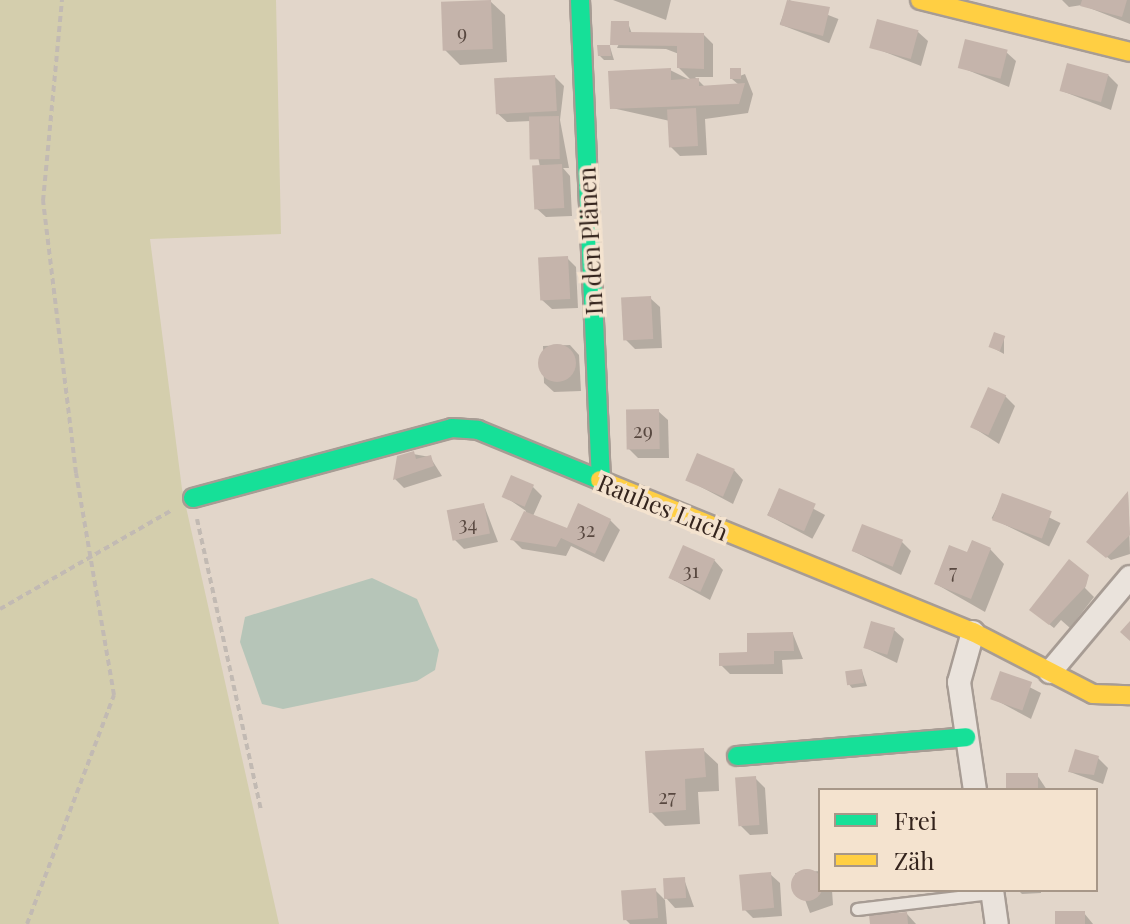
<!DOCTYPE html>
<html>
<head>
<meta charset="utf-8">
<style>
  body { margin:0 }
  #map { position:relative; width:1130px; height:924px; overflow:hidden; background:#e2d6ca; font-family:"Playfair Display",serif }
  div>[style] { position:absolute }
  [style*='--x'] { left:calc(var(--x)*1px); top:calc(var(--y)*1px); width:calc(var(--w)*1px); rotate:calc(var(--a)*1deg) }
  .green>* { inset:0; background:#d4cead }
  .water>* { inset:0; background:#b6c5b8 }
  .shadow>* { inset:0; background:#0003; transform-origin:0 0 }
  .building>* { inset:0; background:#c5b4ab; transform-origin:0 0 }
  .round { border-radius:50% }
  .path>* { height:4px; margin-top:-2px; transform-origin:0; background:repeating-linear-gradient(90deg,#c2bab3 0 6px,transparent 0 10px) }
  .roads { filter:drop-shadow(2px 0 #a79c94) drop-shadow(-2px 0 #a79c94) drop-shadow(0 2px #a79c94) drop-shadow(0 -2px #a79c94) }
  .lane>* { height:11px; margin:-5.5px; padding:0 5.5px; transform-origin:5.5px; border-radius:5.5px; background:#eae3dc }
  .street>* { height:22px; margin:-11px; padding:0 11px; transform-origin:11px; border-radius:11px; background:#eae3dc }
  .fast>* { height:18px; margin:-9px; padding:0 9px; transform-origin:9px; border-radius:9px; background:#16e098 }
  .slow>* { height:18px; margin:-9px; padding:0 9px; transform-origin:9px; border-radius:9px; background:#ffcf43 }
  span { translate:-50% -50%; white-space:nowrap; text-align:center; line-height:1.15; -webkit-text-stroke:7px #f4e3cf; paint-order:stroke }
  .number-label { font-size:20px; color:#584840 }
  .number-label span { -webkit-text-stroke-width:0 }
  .street-label { font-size:24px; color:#34241d }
  .legend { position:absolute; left:818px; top:788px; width:280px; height:104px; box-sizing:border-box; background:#f4e3cf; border:2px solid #a79788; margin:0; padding:10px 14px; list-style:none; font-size:24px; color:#34241d }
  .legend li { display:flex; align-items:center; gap:16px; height:40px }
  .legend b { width:40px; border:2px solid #a79788 }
</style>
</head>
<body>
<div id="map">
  <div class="green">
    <div style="clip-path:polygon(0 0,276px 0,281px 234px,150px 239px,182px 489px,279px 924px,0 924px)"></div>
  </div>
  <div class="water">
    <div style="clip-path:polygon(372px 578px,417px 599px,439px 650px,435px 670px,417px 681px,283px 709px,262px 704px,240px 642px,245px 617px)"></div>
  </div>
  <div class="shadow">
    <div style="clip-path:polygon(613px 0,671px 0,666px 20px)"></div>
    <div style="left:789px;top:0;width:53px;height:26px;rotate:21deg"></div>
    <div style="clip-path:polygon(1062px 0,1130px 0,1130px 24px,1082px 5px,1069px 7px)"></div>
    <div style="clip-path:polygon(490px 1px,505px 15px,507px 62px,460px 65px,445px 50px)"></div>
    <div style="clip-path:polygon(628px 23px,632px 34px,704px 35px,713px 44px,713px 77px,695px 77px,705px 87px,739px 85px,732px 79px,745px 74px,753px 94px,748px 113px,705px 119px,707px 155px,680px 156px,671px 147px,670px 121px,612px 108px,670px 70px,692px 81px,679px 68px,679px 54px,666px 49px,617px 48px)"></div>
    <div style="clip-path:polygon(918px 32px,928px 41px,921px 66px,872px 47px)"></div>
    <div style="clip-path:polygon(610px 47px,614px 60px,604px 60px,600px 56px)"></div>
    <div style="clip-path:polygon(1006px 52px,1016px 61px,1009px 87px,960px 67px)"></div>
    <div style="clip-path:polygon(1108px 75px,1118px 85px,1111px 110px,1062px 91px)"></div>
    <div style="clip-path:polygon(555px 77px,564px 86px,560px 120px,569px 168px,563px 168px,570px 176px,572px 216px,546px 217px,536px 208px,540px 167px,531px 121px,507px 122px,497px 113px)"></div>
    <div style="clip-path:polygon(567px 258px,576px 267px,578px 308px,552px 309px,542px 300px)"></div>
    <div style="clip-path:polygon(650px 298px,660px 307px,662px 348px,635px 349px,626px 340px)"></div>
    <div style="clip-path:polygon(1004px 338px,1004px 354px,990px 346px)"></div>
    <div style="clip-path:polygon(570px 345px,579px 355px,581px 391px,554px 392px,544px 383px,543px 346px)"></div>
    <div style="clip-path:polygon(1005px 396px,1015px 406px,999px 444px,974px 428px)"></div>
    <div style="clip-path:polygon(658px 411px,668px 420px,669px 458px,638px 458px,629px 449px)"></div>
    <div style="clip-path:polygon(413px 454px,430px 457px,442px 476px,404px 488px,395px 479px)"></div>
    <div style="clip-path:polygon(734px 470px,743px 480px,733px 504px,688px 480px)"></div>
    <div style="clip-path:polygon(533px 487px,542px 496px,533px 516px,568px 530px,610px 520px,620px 530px,604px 562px,571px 546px,566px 556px,522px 549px,513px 540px,526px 511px,504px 496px)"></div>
    <div style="left:780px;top:491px;width:51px;height:27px;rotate:28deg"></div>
    <div style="clip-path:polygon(1128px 494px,1130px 554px,1111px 560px,1093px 546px)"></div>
    <div style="left:1003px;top:495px;width:64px;height:26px;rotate:26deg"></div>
    <div style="clip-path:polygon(484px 505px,498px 542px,464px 549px,455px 540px)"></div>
    <div style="clip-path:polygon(902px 542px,911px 551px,901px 575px,853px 551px)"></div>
    <div style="clip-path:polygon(990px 549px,1004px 564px,985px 612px,936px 584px)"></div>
    <div style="clip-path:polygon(714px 560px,723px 570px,710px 600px,670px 578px)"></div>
    <div style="clip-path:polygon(1088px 576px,1085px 588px,1094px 597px,1070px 628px,1061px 620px,1054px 628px,1036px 614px)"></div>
    <div style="clip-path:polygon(894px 630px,904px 639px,897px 663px,866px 648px)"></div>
    <div style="clip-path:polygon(793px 634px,803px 659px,782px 660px,783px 674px,730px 674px,721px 665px)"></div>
    <div style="clip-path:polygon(862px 671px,867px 686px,852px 688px,848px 683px)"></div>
    <div style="clip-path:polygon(1002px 673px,1041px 693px,1031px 719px,992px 698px)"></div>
    <div style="clip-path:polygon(703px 750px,718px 764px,719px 791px,698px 792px,700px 824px,665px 826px,651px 812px)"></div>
    <div style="clip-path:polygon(1098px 758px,1108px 768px,1103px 784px,1070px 772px)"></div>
    <div style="clip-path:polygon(1037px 775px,1047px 790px,1008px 790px)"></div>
    <div style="clip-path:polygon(755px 778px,765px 788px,768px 834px,750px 835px,741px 826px)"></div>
    <div style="clip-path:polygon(820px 871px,820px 890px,832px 890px,833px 905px,810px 913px,795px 873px)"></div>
    <div style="clip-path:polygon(770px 874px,780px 883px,782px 916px,753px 918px,744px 909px)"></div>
    <div style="clip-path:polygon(684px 879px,694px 907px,675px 908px,666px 898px)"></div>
    <div style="clip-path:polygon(1018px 890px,1041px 890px,1041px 893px,1022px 894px)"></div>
    <div style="clip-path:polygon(656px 891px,665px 900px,667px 924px,630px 924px,625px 919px)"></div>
    <div style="clip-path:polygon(1084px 913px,1093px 924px,1058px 924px)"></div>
    <div style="clip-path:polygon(907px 914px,916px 924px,872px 924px)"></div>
  </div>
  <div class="building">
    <div style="left:491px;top:0;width:49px;height:50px;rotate:88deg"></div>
    <div style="clip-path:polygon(787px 0,830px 7px,823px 36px,780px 25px)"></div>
    <div style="clip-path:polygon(1082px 0,1127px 0,1122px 17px,1080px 6px)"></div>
    <div style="left:877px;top:19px;width:43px;height:30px;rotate:15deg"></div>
    <div style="clip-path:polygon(611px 21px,629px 21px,629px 32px,704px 33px,704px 69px,677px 68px,677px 46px,610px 45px)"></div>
    <div style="left:965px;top:39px;width:44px;height:30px;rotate:14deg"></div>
    <div style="clip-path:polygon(597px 45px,610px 45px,611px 56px,598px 56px)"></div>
    <div style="left:1067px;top:63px;width:43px;height:29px;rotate:15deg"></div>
    <div style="clip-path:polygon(671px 68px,671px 80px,699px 78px,699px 86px,745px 83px,739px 104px,610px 109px,608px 71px)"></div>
    <div style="left:730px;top:68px;width:11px;height:11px"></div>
    <div style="left:555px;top:75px;width:36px;height:61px;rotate:87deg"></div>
    <div style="left:696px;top:108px;width:38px;height:29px;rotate:87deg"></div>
    <div style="left:559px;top:116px;width:43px;height:30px;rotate:89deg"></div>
    <div style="left:562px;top:164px;width:44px;height:30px;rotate:87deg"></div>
    <div style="left:568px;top:256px;width:43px;height:30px;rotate:87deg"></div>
    <div style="left:651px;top:296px;width:43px;height:30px;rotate:87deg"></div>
    <div style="left:994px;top:332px;width:12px;height:16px;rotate:20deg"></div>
    <div class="round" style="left:538px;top:344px;width:38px;height:38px"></div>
    <div style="left:988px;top:387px;width:20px;height:44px;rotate:24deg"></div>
    <div style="left:659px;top:409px;width:40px;height:33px;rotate:89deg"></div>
    <div style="clip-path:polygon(414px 451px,416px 459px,431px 455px,434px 466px,393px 480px,397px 456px)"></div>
    <div style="left:697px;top:453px;width:41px;height:30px;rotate:23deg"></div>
    <div style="left:511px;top:475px;width:25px;height:24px;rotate:23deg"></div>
    <div style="left:779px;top:488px;width:40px;height:30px;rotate:23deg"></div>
    <div style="clip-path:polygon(1128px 491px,1130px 535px,1106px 558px,1086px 542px)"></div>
    <div style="left:1002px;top:493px;width:53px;height:29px;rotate:20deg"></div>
    <div style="left:484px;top:503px;width:31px;height:38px;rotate:79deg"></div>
    <div style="clip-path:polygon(578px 503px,611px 519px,595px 554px,561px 538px,556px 547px,510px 540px,524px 511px,567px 528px)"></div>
    <div style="left:862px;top:524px;width:44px;height:29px;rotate:21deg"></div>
    <div style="clip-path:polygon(972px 540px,991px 548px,971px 599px,934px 584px,949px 545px,967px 552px)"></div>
    <div style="left:683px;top:545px;width:35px;height:36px;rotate:24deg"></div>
    <div style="clip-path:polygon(1069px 559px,1089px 575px,1086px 586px,1049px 625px,1029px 610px)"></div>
    <div style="left:871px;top:621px;width:25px;height:28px;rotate:16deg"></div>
    <div style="clip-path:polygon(1130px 621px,1130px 641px,1120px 632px)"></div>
    <div style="clip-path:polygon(793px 632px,794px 651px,774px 651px,774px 664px,719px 666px,719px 653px,747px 652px,747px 633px)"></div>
    <div style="left:862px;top:669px;width:14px;height:17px;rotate:82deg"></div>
    <div style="left:1000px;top:671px;width:34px;height:30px;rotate:19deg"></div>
    <div style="clip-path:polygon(704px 748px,706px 777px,685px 779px,686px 810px,649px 813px,645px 751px)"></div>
    <div style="clip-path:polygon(1075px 749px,1099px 756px,1094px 775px,1068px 772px)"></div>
    <div style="left:1006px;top:773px;width:32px;height:17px"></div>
    <div style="left:756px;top:776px;width:49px;height:21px;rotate:86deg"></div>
    <div class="round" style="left:791px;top:869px;width:32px;height:32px"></div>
    <div style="left:771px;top:872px;width:36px;height:32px;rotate:85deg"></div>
    <div style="left:685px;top:877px;width:21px;height:22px;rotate:87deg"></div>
    <div style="left:656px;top:888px;width:30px;height:35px;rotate:86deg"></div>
    <div style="left:1085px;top:911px;width:13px;height:30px;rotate:90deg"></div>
    <div style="clip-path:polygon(907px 912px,908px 924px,870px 924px,869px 915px)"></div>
  </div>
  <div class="path">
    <div style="--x:197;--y:519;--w:297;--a:77.6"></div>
    <div style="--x:0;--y:609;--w:198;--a:-29.9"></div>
    <div style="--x:27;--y:924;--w:245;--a:-69.2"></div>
    <div style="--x:114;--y:695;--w:225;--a:-99.7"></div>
    <div style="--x:76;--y:473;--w:274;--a:-96.9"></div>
    <div style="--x:43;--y:201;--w:202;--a:-84.6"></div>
  </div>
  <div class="roads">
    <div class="lane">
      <div style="--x:857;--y:909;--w:136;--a:-6.8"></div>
    </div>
    <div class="street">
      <div style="--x:973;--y:632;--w:52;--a:105.6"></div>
      <div style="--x:959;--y:682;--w:109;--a:81.6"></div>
      <div style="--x:1050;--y:672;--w:124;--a:-49.9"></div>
      <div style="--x:992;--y:890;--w:34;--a:82"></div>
    </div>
    <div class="fast">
      <div style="--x:580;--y:0;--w:482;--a:87.5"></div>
      <div style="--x:193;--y:498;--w:268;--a:-15.1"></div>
      <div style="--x:452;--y:428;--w:26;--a:4"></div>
      <div style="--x:478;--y:430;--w:132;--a:22.3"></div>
      <div style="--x:737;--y:756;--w:230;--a:-4.7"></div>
    </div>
    <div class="slow">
      <div style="--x:920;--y:0;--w:216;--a:13.9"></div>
      <div style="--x:600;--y:480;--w:403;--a:22.2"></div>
      <div style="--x:973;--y:632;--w:135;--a:27.3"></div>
      <div style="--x:1093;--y:694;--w:37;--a:2"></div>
    </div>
  </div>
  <div class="number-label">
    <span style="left:462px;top:31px">9</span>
    <span style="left:643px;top:429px">29</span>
    <span style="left:468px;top:522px">34</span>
    <span style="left:586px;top:528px">32</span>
    <span style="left:691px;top:569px">31</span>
    <span style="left:953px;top:570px">7</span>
    <span style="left:667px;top:795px">27</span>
  </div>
  <div class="street-label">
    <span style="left:590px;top:241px;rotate:-93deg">In den Plänen</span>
    <span style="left:663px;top:507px;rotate:22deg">Rauhes Luch</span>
  </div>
  <ul class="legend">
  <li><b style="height:10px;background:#16e098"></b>Frei</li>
  <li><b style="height:10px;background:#ffcf43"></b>Zäh</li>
  </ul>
</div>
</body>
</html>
